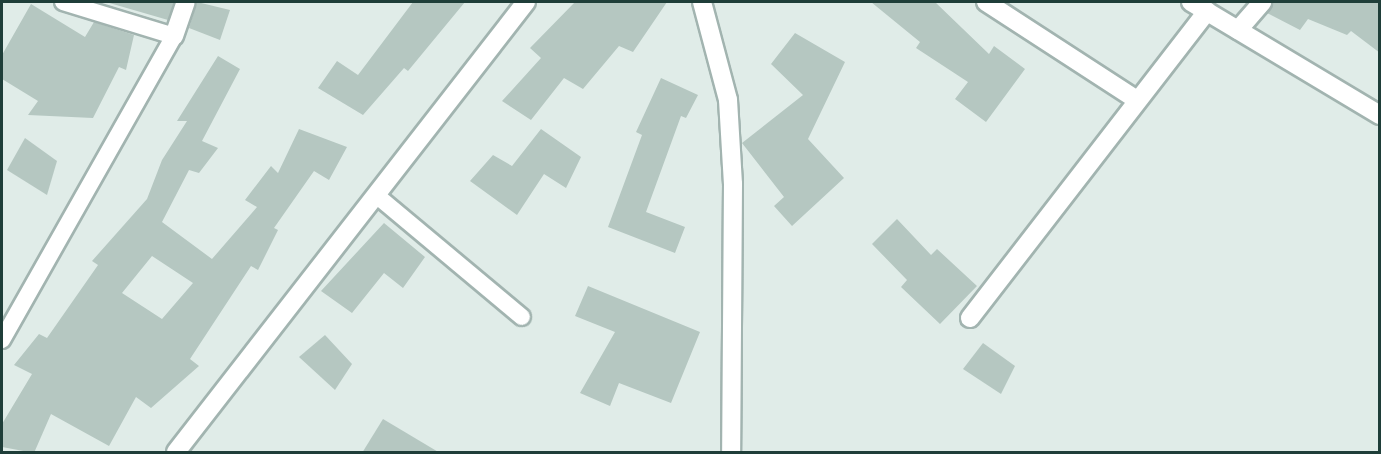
<!DOCTYPE html>
<html>
<head>
<meta charset="utf-8">
<style>
  body { margin:0 }
  #map { position:relative; width:1381px; height:454px; overflow:hidden; background:#e0ece8; font-family:"PT Sans Narrow",sans-serif }
  div>[style] { position:absolute }
  [style*='--x'] { left:calc(var(--x)*1px); top:calc(var(--y)*1px); width:calc(var(--w)*1px); rotate:calc(var(--a)*1deg) }
  .building>* { inset:0; background:#b5c7c1 }
  .roads { filter:drop-shadow(2px 0 #a2b4b0) drop-shadow(-2px 0 #a2b4b0) drop-shadow(0 2px #a2b4b0) drop-shadow(0 -2px #a2b4b0) }
  .service>* { height:16px; margin:-8px; padding:0 8px; transform-origin:8px; border-radius:8px; background:#fff }
  .minor>* { height:18px; margin:-9px; padding:0 9px; transform-origin:9px; border-radius:9px; background:#fff }
  span { translate:-50% -50%; white-space:nowrap; text-align:center; line-height:1.15; -webkit-text-stroke:5px #f1f8f5; paint-order:stroke }
  .frame { position:absolute; inset:0; border:3px solid #1f3e39; pointer-events:none }
</style>
</head>
<body>
<div id="map">
  <div class="building">
    <div style="clip-path:polygon(106px 2px,174px 2px,168px 20px)"></div>
    <div style="clip-path:polygon(197px 2px,230px 10px,220px 40px,189px 28px)"></div>
    <div style="clip-path:polygon(413px 2px,465px 2px,408px 71px,404px 68px,363px 115px,318px 88px,337px 61px,358px 75px)"></div>
    <div style="clip-path:polygon(575px 2px,667px 2px,633px 52px,619px 46px,583px 89px,564px 78px,531px 120px,502px 101px,541px 58px,530px 48px)"></div>
    <div style="clip-path:polygon(871px 2px,935px 2px,989px 54px,994px 46px,1025px 69px,986px 122px,955px 99px,968px 82px,916px 48px,920px 42px)"></div>
    <div style="clip-path:polygon(1273px 2px,1380px 2px,1380px 53px,1351px 31px,1347px 35px,1308px 19px,1300px 30px,1267px 13px)"></div>
    <div style="clip-path:polygon(31px 4px,85px 37px,94px 22px,134px 35px,126px 70px,119px 67px,93px 118px,28px 115px,38px 101px,2px 79px,2px 55px)"></div>
    <div style="clip-path:polygon(795px 33px,845px 62px,808px 139px,844px 178px,792px 226px,774px 206px,784px 197px,742px 143px,803px 95px,771px 64px)"></div>
    <div style="clip-path:polygon(evenodd,218px 56px,240px 69px,202px 141px,218px 148px,199px 173px,189px 170px,162px 222px,212px 259px,257px 207px,245px 200px,271px 166px,278px 173px,299px 129px,347px 147px,329px 180px,314px 171px,274px 228px,278px 230px,258px 270px,251px 266px,190px 359px,199px 366px,151px 408px,136px 397px,109px 446px,51px 414px,34px 453px,2px 447px,2px 424px,32px 374px,14px 365px,39px 334px,47px 338px,98px 265px,92px 261px,147px 199px,162px 160px,187px 121px,177px 121px,218px 56px,152px 256px,193px 283px,162px 319px,122px 293px,152px 256px)"></div>
    <div style="clip-path:polygon(661px 78px,698px 95px,686px 118px,681px 116px,646px 212px,685px 227px,675px 253px,608px 227px,642px 135px,636px 132px)"></div>
    <div style="clip-path:polygon(541px 129px,581px 157px,566px 188px,544px 174px,517px 215px,470px 181px,493px 155px,512px 166px)"></div>
    <div style="clip-path:polygon(25px 138px,57px 161px,47px 195px,7px 170px)"></div>
    <div style="clip-path:polygon(897px 219px,931px 255px,937px 249px,977px 286px,940px 324px,901px 287px,907px 280px,872px 244px)"></div>
    <div style="clip-path:polygon(384px 223px,425px 257px,403px 288px,384px 273px,352px 313px,321px 291px)"></div>
    <div style="clip-path:polygon(588px 286px,700px 332px,671px 403px,619px 383px,610px 406px,580px 393px,615px 332px,575px 316px)"></div>
    <div style="clip-path:polygon(325px 335px,352px 364px,335px 390px,299px 357px)"></div>
    <div style="clip-path:polygon(983px 343px,1015px 366px,1001px 394px,963px 369px)"></div>
    <div style="clip-path:polygon(383px 419px,440px 453px,362px 453px)"></div>
  </div>
  <div class="roads">
    <div class="service">
      <div style="--x:376;--y:195;--w:190;--a:39.9"></div>
      <div style="--x:2;--y:340;--w:349;--a:-60.5"></div>
      <div style="--x:174;--y:36;--w:116;--a:-163"></div>
    </div>
    <div class="minor">
      <div style="--x:702;--y:2;--w:101;--a:75.1"></div>
      <div style="--x:728;--y:100;--w:84;--a:86.6"></div>
      <div style="--x:733;--y:184;--w:268;--a:90.4"></div>
      <div style="--x:986;--y:2;--w:180;--a:33"></div>
      <div style="--x:1191;--y:2;--w:220;--a:30.9"></div>
      <div style="--x:1238;--y:30;--w:37;--a:-49"></div>
      <div style="--x:174;--y:36;--w:36;--a:-71"></div>
      <div style="--x:970;--y:318;--w:388;--a:-52.3"></div>
      <div style="--x:176;--y:452;--w:570;--a:-52.13"></div>
    </div>
  </div>
  <div class="frame"></div>
</div>
</body>
</html>
